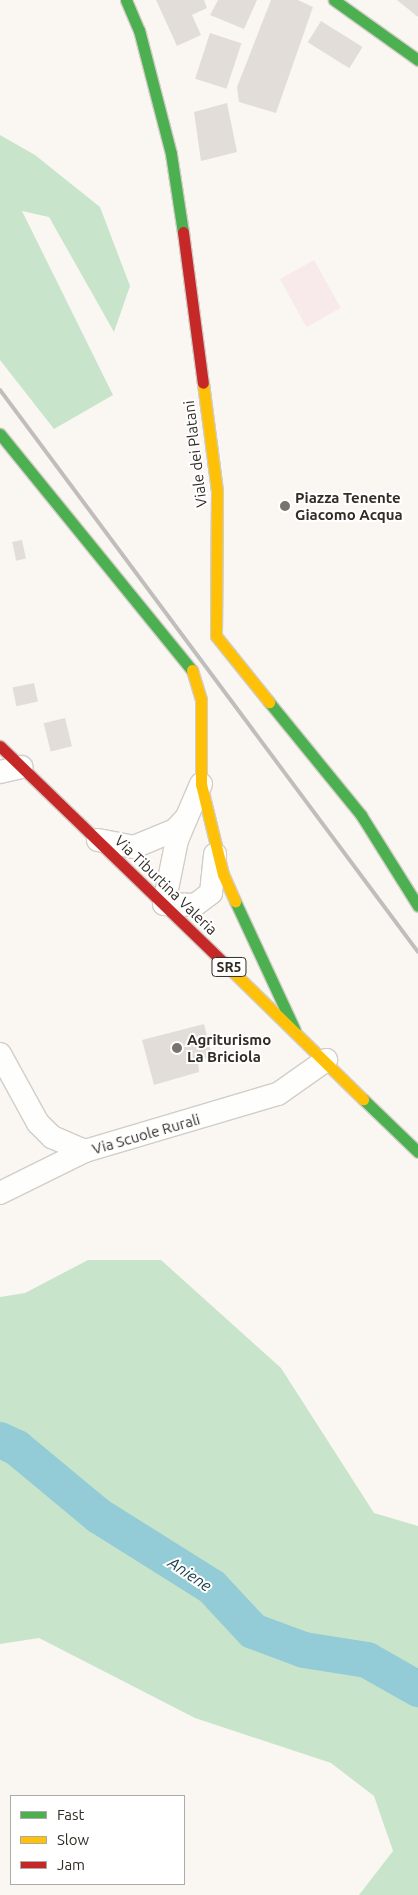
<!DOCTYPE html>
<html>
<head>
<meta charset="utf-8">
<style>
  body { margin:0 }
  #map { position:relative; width:418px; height:1895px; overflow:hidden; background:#faf6f2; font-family:Ubuntu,sans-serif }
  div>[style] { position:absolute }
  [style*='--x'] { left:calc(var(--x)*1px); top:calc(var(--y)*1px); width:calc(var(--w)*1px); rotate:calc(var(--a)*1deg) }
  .education>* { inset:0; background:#f8eaea; transform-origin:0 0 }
  .forest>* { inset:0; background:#c8e5cc }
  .river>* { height:36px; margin:-18px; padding:0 18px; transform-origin:18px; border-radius:18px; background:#93cbd6 }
  .building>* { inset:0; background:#e3ddda; transform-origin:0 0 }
  .roads { filter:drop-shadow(1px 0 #d2cdc8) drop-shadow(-1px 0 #d2cdc8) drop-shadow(0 1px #d2cdc8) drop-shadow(0 -1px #d2cdc8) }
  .street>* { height:22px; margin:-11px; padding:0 11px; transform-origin:11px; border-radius:11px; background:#fefefd }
  .fast>* { height:11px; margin:-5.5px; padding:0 5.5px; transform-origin:5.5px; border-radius:5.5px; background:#4caf50 }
  .slow>* { height:11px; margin:-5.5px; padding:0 5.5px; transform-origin:5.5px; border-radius:5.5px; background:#ffc107 }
  .jam>* { height:11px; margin:-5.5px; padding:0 5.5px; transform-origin:5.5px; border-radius:5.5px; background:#c62828 }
  .rail>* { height:4px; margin:-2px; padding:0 2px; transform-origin:2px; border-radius:2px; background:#bfbebc }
  .dots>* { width:14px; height:14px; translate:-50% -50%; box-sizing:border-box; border:2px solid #fff; border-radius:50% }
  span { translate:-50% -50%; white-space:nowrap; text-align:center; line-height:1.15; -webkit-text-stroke:4px #fff; paint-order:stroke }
  .shield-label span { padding:1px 4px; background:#fff; border:1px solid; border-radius:4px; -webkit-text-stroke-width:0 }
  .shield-label { font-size:14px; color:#322c25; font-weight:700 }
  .street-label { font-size:15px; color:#322c25 }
  .poi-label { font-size:15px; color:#322c25; font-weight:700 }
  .left { translate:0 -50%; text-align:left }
  .water-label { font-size:16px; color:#194048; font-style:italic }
  .legend { position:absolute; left:10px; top:1795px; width:175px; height:90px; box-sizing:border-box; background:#fff; border:1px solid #adaba8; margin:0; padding:6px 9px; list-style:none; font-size:15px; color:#322c25 }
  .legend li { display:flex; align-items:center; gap:10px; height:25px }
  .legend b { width:25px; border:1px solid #adaba8 }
</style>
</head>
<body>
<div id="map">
  <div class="education">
    <div style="left:314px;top:260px;width:55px;height:39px;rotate:61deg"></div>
  </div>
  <div class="forest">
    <div style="clip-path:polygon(0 135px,35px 155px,100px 207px,130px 286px,114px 332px,49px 217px,22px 211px,113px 395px,54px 429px,0 360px)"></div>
    <div style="clip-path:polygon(88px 1260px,161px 1260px,281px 1368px,374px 1513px,418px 1526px,418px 1895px,359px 1895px,393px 1851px,374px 1796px,331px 1763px,195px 1718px,39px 1638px,0 1644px,0 1297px,25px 1293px)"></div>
  </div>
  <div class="river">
    <div style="--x:0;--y:1440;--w:19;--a:25"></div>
    <div style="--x:17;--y:1448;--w:107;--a:39.7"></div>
    <div style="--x:99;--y:1516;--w:133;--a:32.1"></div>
    <div style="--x:212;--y:1587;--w:60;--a:47"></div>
    <div style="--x:253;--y:1631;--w:54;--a:20.4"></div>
    <div style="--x:304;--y:1650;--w:64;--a:9"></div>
    <div style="--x:367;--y:1660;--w:59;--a:29.6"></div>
  </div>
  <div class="building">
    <div style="clip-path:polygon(156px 0,204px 0,207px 8px,192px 15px,201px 35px,177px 46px)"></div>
    <div style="clip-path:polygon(218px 0,257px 0,244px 29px,210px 15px)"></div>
    <div style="clip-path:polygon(271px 0,298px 0,313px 7px,276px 113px,239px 102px,237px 87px)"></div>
    <div style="clip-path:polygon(397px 0,418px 0,418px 17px)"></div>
    <div style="left:321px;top:21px;width:49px;height:25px;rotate:32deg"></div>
    <div style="left:210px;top:33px;width:33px;height:48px;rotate:18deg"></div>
    <div style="clip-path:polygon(227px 103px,237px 152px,201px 161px,194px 112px)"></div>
    <div style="left:22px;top:540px;width:19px;height:10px;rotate:78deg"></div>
    <div style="left:34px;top:683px;width:19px;height:22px;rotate:78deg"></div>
    <div style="left:65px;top:718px;width:29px;height:22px;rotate:76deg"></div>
    <div style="clip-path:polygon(204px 1024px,212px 1056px,198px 1061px,199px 1072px,154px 1085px,142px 1040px)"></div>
  </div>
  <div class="roads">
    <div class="street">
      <div style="--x:0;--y:772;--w:22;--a:-13"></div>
      <div style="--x:201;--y:784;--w:61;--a:113.2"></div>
      <div style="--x:177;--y:840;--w:65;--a:101.5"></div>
      <div style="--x:164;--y:904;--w:31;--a:2"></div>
      <div style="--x:195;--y:905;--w:20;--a:-37"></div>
      <div style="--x:211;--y:893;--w:39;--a:-84"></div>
      <div style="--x:98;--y:840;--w:37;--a:11"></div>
      <div style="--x:134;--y:847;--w:44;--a:-22.5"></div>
      <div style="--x:175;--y:830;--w:16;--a:-47"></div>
      <div style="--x:0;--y:1054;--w:79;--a:61.2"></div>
      <div style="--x:38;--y:1123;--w:20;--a:45"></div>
      <div style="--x:52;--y:1137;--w:36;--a:23"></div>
      <div style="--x:85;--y:1151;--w:201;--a:-16.5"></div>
      <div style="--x:278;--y:1094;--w:59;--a:-35.3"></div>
      <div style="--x:0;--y:1193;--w:95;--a:-26.3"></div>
    </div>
    <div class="fast">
      <div style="--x:126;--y:0;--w:33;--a:67"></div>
      <div style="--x:139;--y:30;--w:128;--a:75.5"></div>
      <div style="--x:171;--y:154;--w:79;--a:81.3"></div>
      <div style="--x:334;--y:0;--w:103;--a:35.5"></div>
      <div style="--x:0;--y:434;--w:304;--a:50.9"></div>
      <div style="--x:269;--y:702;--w:146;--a:50.8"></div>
      <div style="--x:361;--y:815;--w:107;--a:57.9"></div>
      <div style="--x:235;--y:901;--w:142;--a:65.1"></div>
      <div style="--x:363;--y:1099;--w:76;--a:43.9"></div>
    </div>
    <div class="slow">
      <div style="--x:203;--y:383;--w:109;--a:82.6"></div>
      <div style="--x:217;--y:491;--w:145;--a:90.4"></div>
      <div style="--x:216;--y:636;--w:85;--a:51.2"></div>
      <div style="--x:192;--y:670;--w:31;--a:73"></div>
      <div style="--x:201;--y:700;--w:84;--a:90"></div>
      <div style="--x:201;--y:784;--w:93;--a:76.3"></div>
      <div style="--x:223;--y:874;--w:30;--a:66"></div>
      <div style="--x:226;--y:965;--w:192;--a:44.4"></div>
    </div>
    <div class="jam">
      <div style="--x:183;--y:232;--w:152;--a:82.5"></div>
      <div style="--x:0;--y:746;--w:315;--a:44.1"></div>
    </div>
  </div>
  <div class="rail">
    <div style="--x:0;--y:390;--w:700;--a:53.36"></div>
  </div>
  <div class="dots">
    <div style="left:285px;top:506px;background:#78736d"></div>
    <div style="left:177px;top:1048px;background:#78736d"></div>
  </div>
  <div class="shield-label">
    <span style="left:229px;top:967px">SR5</span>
  </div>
  <div class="street-label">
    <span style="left:195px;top:454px;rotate:-97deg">Viale dei Platani</span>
    <span style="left:166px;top:885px;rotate:44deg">Via Tiburtina Valeria</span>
    <span style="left:146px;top:1134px;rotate:-16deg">Via Scuole Rurali</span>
  </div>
  <div class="poi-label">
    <span class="left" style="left:295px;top:506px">Piazza Tenente<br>Giacomo Acqua</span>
    <span class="left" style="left:187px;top:1048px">Agriturismo<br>La Briciola</span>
  </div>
  <div class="water-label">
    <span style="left:190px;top:1574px;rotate:34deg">Aniene</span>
  </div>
  <ul class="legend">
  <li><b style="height:6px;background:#4caf50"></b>Fast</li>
  <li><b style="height:6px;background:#ffc107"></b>Slow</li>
  <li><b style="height:6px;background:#c62828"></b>Jam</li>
  </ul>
</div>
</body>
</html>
